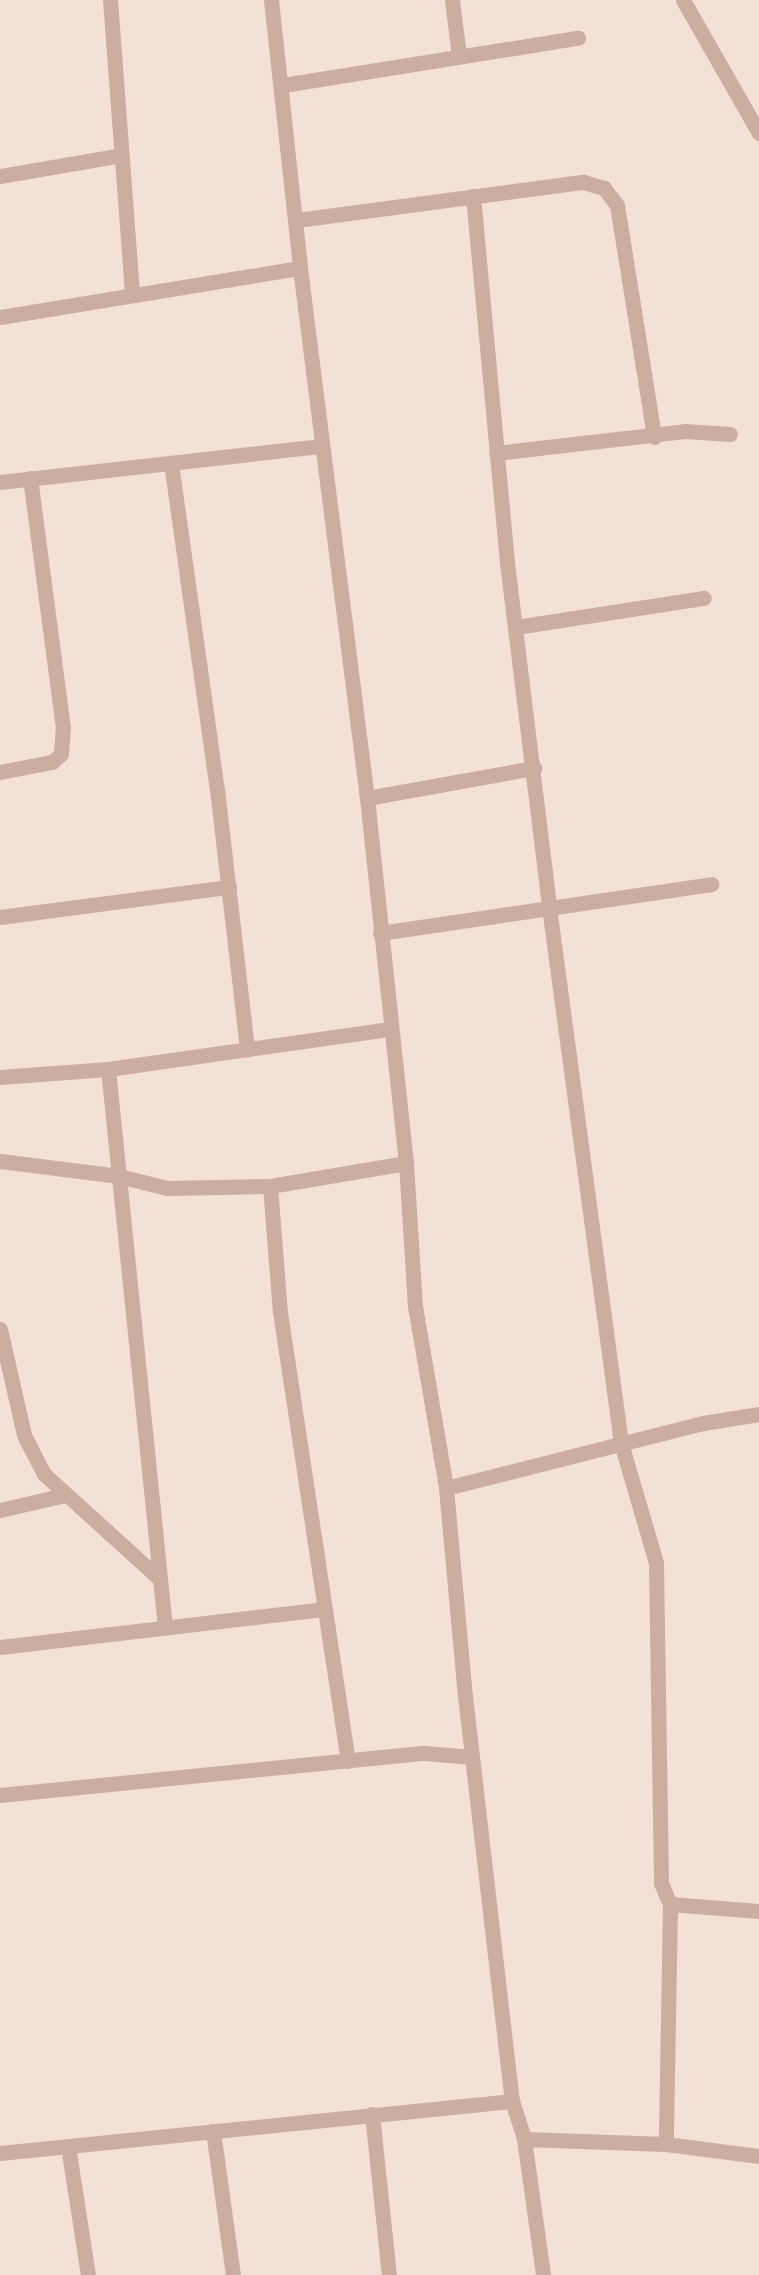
<!DOCTYPE html>
<html>
<head>
<meta charset="utf-8">
<style>
  body { margin:0 }
  #map { position:relative; width:759px; height:2275px; overflow:hidden; background:#f2e1d4; font-family:Quicksand,sans-serif }
  div>[style] { position:absolute }
  [style*='--x'] { left:calc(var(--x)*1px); top:calc(var(--y)*1px); width:calc(var(--w)*1px); rotate:calc(var(--a)*1deg) }
  .minor>* { height:15px; margin:-7.5px; padding:0 7.5px; transform-origin:7.5px; border-radius:7.5px; background:#cbaea0 }
  span { translate:-50% -50%; white-space:nowrap; text-align:center; line-height:1.15; -webkit-text-stroke:4.5px #faebe1; paint-order:stroke }
</style>
</head>
<body>
<div id="map">
  <div class="minor">
    <div style="--x:110;--y:0;--w:296;--a:85.7"></div>
    <div style="--x:271;--y:0;--w:270;--a:83.8"></div>
    <div style="--x:300;--y:268;--w:534;--a:82.8"></div>
    <div style="--x:367;--y:798;--w:367;--a:83.9"></div>
    <div style="--x:406;--y:1163;--w:143;--a:86.4"></div>
    <div style="--x:415;--y:1306;--w:185;--a:80.3"></div>
    <div style="--x:446;--y:1488;--w:209;--a:84.8"></div>
    <div style="--x:465;--y:1696;--w:408;--a:83.4"></div>
    <div style="--x:512;--y:2101;--w:40;--a:72"></div>
    <div style="--x:524;--y:2139;--w:137;--a:82"></div>
    <div style="--x:452;--y:0;--w:56;--a:82.9"></div>
    <div style="--x:683;--y:0;--w:153;--a:60.3"></div>
    <div style="--x:283;--y:85;--w:299;--a:-9.1"></div>
    <div style="--x:0;--y:176;--w:123;--a:-9.8"></div>
    <div style="--x:473;--y:196;--w:369;--a:84.7"></div>
    <div style="--x:507;--y:563;--w:347;--a:83"></div>
    <div style="--x:549;--y:907;--w:541;--a:82.35"></div>
    <div style="--x:621;--y:1443;--w:125;--a:73.7"></div>
    <div style="--x:656;--y:1563;--w:320;--a:89.1"></div>
    <div style="--x:661;--y:1883;--w:23;--a:67"></div>
    <div style="--x:670;--y:1904;--w:240;--a:91"></div>
    <div style="--x:297;--y:220;--w:289;--a:-7.6"></div>
    <div style="--x:583;--y:182;--w:22;--a:16"></div>
    <div style="--x:604;--y:188;--w:21;--a:53"></div>
    <div style="--x:617;--y:205;--w:235;--a:80.9"></div>
    <div style="--x:0;--y:317;--w:304;--a:-9.3"></div>
    <div style="--x:496;--y:453;--w:190;--a:-6.6"></div>
    <div style="--x:685;--y:431;--w:45;--a:3.8"></div>
    <div style="--x:171;--y:463;--w:329;--a:82"></div>
    <div style="--x:217;--y:789;--w:262;--a:83.4"></div>
    <div style="--x:0;--y:482;--w:324;--a:-6.4"></div>
    <div style="--x:516;--y:627;--w:190;--a:-8.8"></div>
    <div style="--x:0;--y:772;--w:53;--a:-10.9"></div>
    <div style="--x:52;--y:762;--w:12;--a:-42"></div>
    <div style="--x:61;--y:754;--w:26;--a:-86"></div>
    <div style="--x:63;--y:728;--w:252;--a:-97.5"></div>
    <div style="--x:367;--y:798;--w:170;--a:-10.2"></div>
    <div style="--x:0;--y:917;--w:231;--a:-7.5"></div>
    <div style="--x:380;--y:933;--w:335;--a:-8.4"></div>
    <div style="--x:108;--y:1069;--w:561;--a:84.17"></div>
    <div style="--x:0;--y:1077;--w:108;--a:-4.2"></div>
    <div style="--x:108;--y:1069;--w:285;--a:-8.1"></div>
    <div style="--x:0;--y:1161;--w:120;--a:7.2"></div>
    <div style="--x:119;--y:1176;--w:49;--a:14"></div>
    <div style="--x:167;--y:1188;--w:103;--a:-1.1"></div>
    <div style="--x:270;--y:1186;--w:138;--a:-9.6"></div>
    <div style="--x:270;--y:1186;--w:126;--a:85.5"></div>
    <div style="--x:280;--y:1312;--w:454;--a:81.4"></div>
    <div style="--x:0;--y:1329;--w:109;--a:77.2"></div>
    <div style="--x:24;--y:1435;--w:44;--a:62.9"></div>
    <div style="--x:44;--y:1474;--w:156;--a:42.2"></div>
    <div style="--x:446;--y:1488;--w:265;--a:-14.2"></div>
    <div style="--x:703;--y:1423;--w:57;--a:-9.1"></div>
    <div style="--x:0;--y:1510;--w:67;--a:-13"></div>
    <div style="--x:0;--y:1647;--w:325;--a:-6.7"></div>
    <div style="--x:0;--y:1795;--w:426;--a:-5.7"></div>
    <div style="--x:424;--y:1753;--w:48;--a:4.8"></div>
    <div style="--x:670;--y:1904;--w:89;--a:4.5"></div>
    <div style="--x:372;--y:2114;--w:162;--a:84"></div>
    <div style="--x:213;--y:2131;--w:145;--a:82.1"></div>
    <div style="--x:524;--y:2139;--w:142;--a:2"></div>
    <div style="--x:666;--y:2144;--w:94;--a:7.4"></div>
    <div style="--x:68;--y:2146;--w:131;--a:81.2"></div>
    <div style="--x:0;--y:2153;--w:515;--a:-5.8"></div>
  </div>
</div>
</body>
</html>
